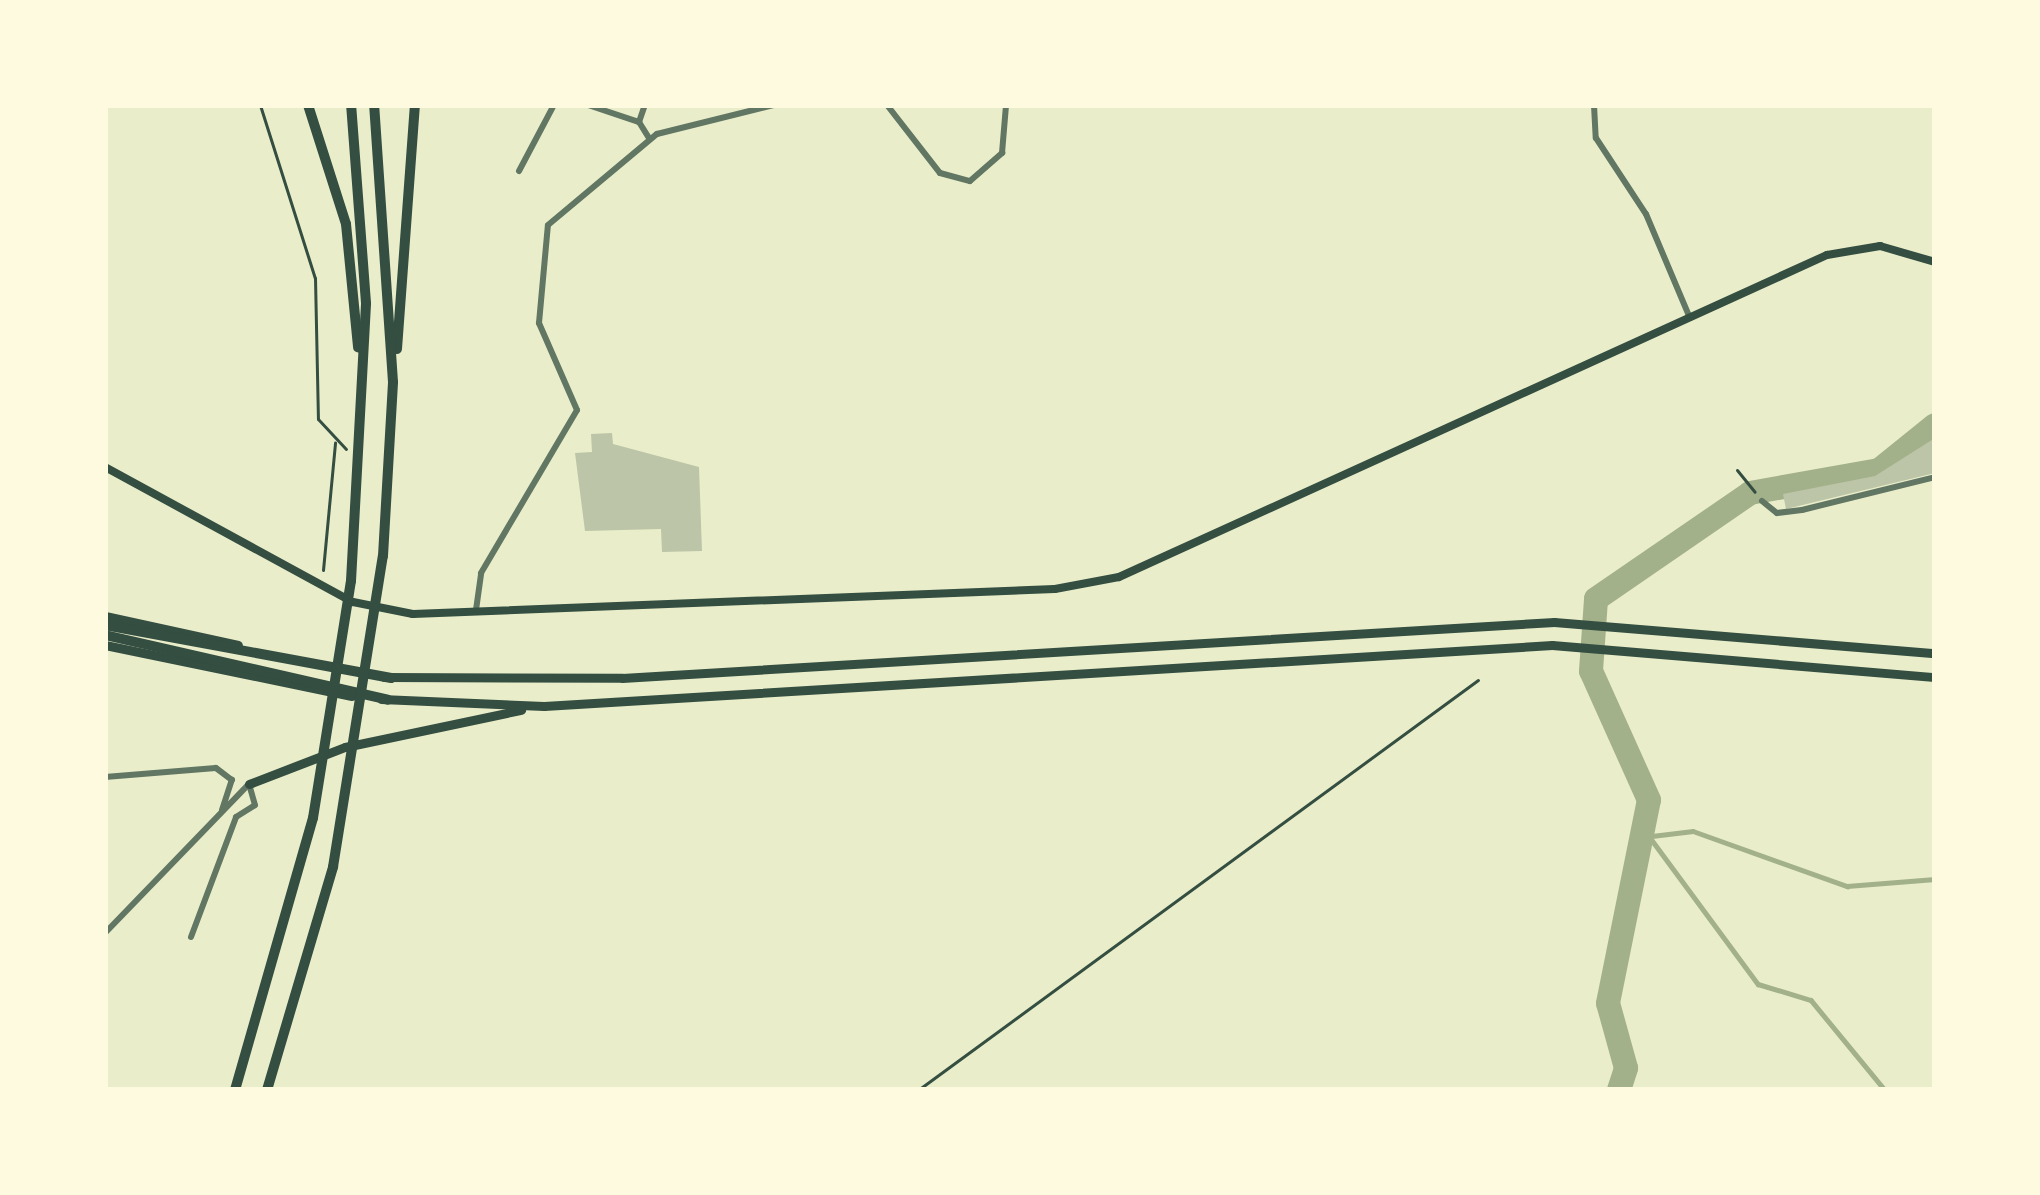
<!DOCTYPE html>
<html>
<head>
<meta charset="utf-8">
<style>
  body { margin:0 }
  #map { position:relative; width:2040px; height:1195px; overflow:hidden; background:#e9edc9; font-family:"Sofia Sans Condensed",sans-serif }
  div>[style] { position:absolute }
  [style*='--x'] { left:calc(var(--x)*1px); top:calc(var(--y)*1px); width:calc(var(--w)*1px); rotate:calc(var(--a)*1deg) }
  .stream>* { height:4.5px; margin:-2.25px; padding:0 2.25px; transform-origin:2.25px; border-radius:2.25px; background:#a3b18a }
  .river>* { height:24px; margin:-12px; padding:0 12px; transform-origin:12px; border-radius:12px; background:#a3b18a }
  .building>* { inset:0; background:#bcc5a7 }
  .path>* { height:3px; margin:-1.5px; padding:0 1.5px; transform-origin:1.5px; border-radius:1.5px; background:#344e41 }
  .minor>* { height:6px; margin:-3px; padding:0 3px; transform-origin:3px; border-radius:3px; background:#617663 }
  .secondary>* { height:8px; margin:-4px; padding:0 4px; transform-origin:4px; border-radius:4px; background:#344e41 }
  .trunk>* { height:9px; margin:-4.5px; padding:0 4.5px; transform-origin:4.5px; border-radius:4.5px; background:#344e41 }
  .motorway>* { height:10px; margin:-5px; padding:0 5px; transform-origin:5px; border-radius:5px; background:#344e41 }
  span { translate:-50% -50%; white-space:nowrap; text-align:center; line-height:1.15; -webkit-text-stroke:10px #fefae0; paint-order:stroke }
  .frame { position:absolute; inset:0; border:108px solid #fefae0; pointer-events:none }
</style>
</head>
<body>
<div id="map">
  <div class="stream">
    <div style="--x:1649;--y:836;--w:184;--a:53.6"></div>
    <div style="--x:1758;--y:984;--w:55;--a:16.8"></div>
    <div style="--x:1811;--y:1000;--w:117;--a:50.6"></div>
    <div style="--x:1652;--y:836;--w:41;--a:-7"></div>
    <div style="--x:1693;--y:831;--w:164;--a:19.7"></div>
    <div style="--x:1847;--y:886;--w:88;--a:-4.5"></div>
  </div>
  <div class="river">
    <div style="--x:1619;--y:1090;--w:23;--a:-72"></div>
    <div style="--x:1626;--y:1068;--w:67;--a:-105.5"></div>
    <div style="--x:1608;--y:1003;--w:207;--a:-78.6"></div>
    <div style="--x:1649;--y:800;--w:141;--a:-114.2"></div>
    <div style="--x:1591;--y:671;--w:72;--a:-86"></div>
    <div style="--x:1596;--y:599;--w:187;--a:-34.5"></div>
    <div style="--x:1750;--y:493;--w:131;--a:-10.1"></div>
    <div style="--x:1879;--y:470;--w:72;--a:-38.8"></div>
  </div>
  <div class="building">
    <div style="clip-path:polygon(612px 433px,613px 444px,699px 467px,702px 551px,662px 552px,661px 529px,585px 531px,575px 453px,592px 452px,591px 434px)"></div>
    <div style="clip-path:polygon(1935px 438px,1935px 473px,1786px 509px,1783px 494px,1875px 476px)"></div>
  </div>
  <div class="path">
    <div style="--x:260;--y:105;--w:182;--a:72.4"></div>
    <div style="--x:315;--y:278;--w:141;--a:88.8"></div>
    <div style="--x:318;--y:419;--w:41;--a:47"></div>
    <div style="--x:1737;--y:470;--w:28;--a:51"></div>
    <div style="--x:323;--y:570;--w:128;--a:-84.6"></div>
    <div style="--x:918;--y:1090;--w:694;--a:-36.21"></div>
  </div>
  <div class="minor">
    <div style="--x:588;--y:105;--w:54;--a:18.4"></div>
    <div style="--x:639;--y:122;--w:19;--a:58"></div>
    <div style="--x:887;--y:105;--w:86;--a:52.1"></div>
    <div style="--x:940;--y:173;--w:31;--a:15"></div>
    <div style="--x:970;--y:181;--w:43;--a:-41.2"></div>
    <div style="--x:1002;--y:153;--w:48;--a:-85.2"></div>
    <div style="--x:1594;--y:105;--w:33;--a:87"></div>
    <div style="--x:1596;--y:138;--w:91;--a:56.7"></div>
    <div style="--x:1646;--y:214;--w:113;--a:67.1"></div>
    <div style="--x:639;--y:122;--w:18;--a:-71"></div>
    <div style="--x:519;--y:171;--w:75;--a:-62.1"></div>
    <div style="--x:1762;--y:501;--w:19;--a:39"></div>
    <div style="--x:1777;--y:513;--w:25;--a:-7"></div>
    <div style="--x:1802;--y:510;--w:137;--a:-13.9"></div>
    <div style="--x:476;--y:610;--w:37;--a:-82"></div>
    <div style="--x:481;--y:573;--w:189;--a:-59.5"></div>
    <div style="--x:577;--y:410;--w:95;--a:-113.6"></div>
    <div style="--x:539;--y:323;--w:98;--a:-84.8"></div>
    <div style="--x:548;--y:225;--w:142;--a:-39.9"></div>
    <div style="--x:657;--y:134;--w:120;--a:-14"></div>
    <div style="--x:105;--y:777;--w:111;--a:-4.6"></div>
    <div style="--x:216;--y:768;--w:20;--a:37"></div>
    <div style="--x:222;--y:810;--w:32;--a:-72"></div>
    <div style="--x:236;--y:817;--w:22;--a:-32"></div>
    <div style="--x:255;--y:805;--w:22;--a:-106"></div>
    <div style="--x:105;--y:933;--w:207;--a:-46"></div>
    <div style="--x:191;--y:937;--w:128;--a:-69.4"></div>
  </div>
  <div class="secondary">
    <div style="--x:105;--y:467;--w:282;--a:28.6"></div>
    <div style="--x:353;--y:602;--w:61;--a:11.3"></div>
    <div style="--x:413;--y:614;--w:642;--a:-2.23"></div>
    <div style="--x:1055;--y:589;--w:65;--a:-10.6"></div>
    <div style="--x:1119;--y:577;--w:778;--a:-24.46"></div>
    <div style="--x:1827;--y:255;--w:54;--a:-9.6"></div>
    <div style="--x:1880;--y:246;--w:57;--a:16.2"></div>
  </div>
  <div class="trunk">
    <div style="--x:105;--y:616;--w:136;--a:12.3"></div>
    <div style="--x:105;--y:645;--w:252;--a:11.7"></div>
    <div style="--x:384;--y:677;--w:238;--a:0.2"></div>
    <div style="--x:622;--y:678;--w:934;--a:-3.44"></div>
    <div style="--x:1554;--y:622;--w:382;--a:4.7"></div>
    <div style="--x:381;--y:699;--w:163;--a:2.5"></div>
    <div style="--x:544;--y:706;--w:1010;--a:-3.46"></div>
    <div style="--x:1552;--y:645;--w:384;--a:4.8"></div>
    <div style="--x:249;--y:784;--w:103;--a:-21.1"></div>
    <div style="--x:345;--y:747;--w:180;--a:-11.9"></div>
  </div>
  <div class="motorway">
    <div style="--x:308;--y:105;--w:125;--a:72.3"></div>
    <div style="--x:346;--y:224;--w:124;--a:84.4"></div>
    <div style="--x:397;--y:349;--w:245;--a:-85.8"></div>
    <div style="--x:105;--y:625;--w:291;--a:10.5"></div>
    <div style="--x:105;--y:635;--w:290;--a:12.9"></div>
    <div style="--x:235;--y:1090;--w:283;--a:-74"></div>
    <div style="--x:313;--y:818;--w:240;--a:-80.9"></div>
    <div style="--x:351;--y:581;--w:278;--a:-86.9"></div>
    <div style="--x:366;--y:303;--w:199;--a:-94.3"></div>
    <div style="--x:267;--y:1090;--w:233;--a:-73.5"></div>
    <div style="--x:333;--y:867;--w:315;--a:-80.9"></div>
    <div style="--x:383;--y:556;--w:174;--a:-86.7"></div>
    <div style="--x:393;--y:382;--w:278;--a:-93.9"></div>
  </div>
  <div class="frame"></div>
</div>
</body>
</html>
